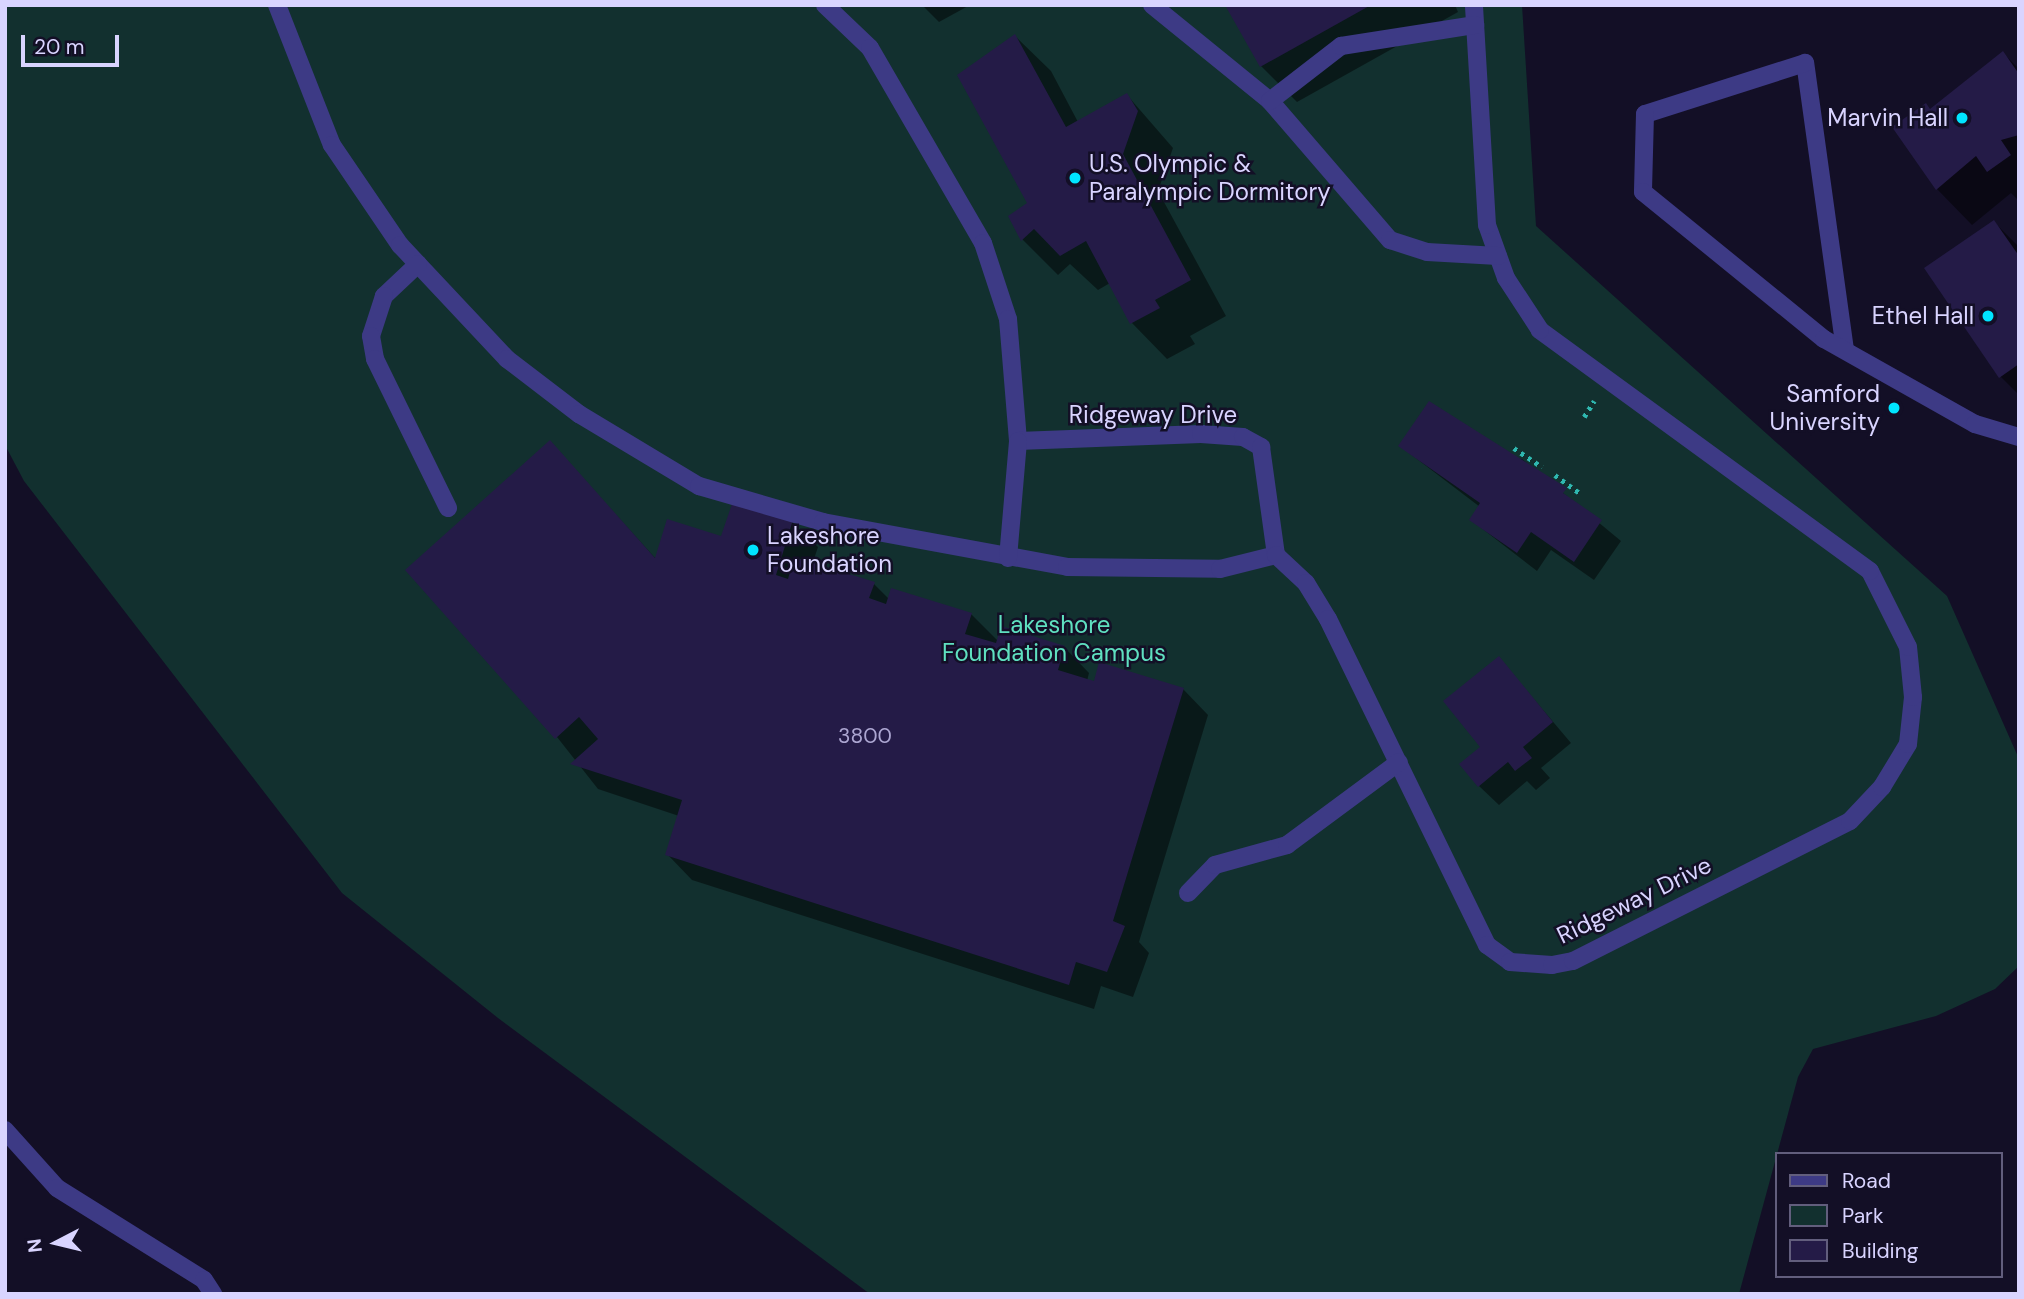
<!DOCTYPE html>
<html>
<head>
<meta charset="utf-8">
<style>
  body { margin:0 }
  #map { position:relative; width:2024px; height:1299px; overflow:hidden; background:#130f26; font-family:"DM Sans",sans-serif }
  div>[style] { position:absolute }
  [style*='--x'] { left:calc(var(--x)*1px); top:calc(var(--y)*1px); width:calc(var(--w)*1px); rotate:calc(var(--a)*1deg) }
  .green>* { inset:0; background:#12302f }
  .shadow>* { inset:0; background:#0007 }
  .building>* { inset:0; background:#241b47 }
  .path>* { height:4.5px; margin-top:-2.25px; transform-origin:0; background:repeating-linear-gradient(90deg,#2fb8b0 0 3.5px,transparent 0 8.5px) }
  .minor>* { height:18px; margin:-9px; padding:0 9px; transform-origin:9px; border-radius:9px; background:#3d3a85 }
  .dots>* { width:19px; height:19px; translate:-50% -50%; box-sizing:border-box; border:4px solid #130f26; border-radius:50% }
  span { translate:-50% -50%; white-space:nowrap; text-align:center; line-height:1.15; -webkit-text-stroke:5px #130f26; paint-order:stroke }
  .number-label { font-size:21px; color:#aca6d1 }
  .number-label span { -webkit-text-stroke-width:0 }
  .poi-label { font-size:24px; color:#d9d4ff }
  .right { translate:-100% -50%; text-align:right }
  .left { translate:0 -50%; text-align:left }
  .street-label { font-size:24px; color:#d9d4ff }
  .park-label { font-size:24px; color:#5fe0c0 }
  .frame { position:absolute; inset:0; border:7px solid #d9d4ff; pointer-events:none }
  .legend { position:absolute; left:1775px; top:1152px; width:228px; height:126px; box-sizing:border-box; background:#130f26; border:2px solid #625e7d; margin:0; padding:9px 12px; list-style:none; font-size:21px; color:#d9d4ff }
  .legend li { display:flex; align-items:center; gap:14px; height:35px }
  .legend b { width:35px; border:2px solid #625e7d }
  .north { position:absolute; left:21px; top:1208px; width:70px; height:70px; -webkit-text-stroke:5px #130f26; paint-order:stroke; rotate:263deg; font-size:19px; font-weight:700; line-height:28px; text-align:center; color:#d9d4ff }
  .north::after { content:''; display:block; margin:auto; width:24px; height:32px; background:#d9d4ff; clip-path:polygon(50% 0,100% 100%,50% 72%,0 100%) }
  .scale { position:absolute; left:21px; top:35px; width:98px; height:32px; box-sizing:border-box; border:4px solid #d9d4ff; border-top:0; padding-left:9px; font-size:21px; line-height:24px; white-space:nowrap; color:#d9d4ff; -webkit-text-stroke:5px #130f26; paint-order:stroke }
</style>
</head>
<body>
<div id="map">
  <div class="green">
    <div style="clip-path:polygon(5px 5px,1522px 5px,1536px 226px,1947px 596px,2019px 759px,2019px 966px,1995px 989px,1936px 1016px,1813px 1049px,1798px 1077px,1739px 1294px,870px 1294px,498px 1018px,342px 893px,24px 481px,5px 445px)"></div>
  </div>
  <div class="shadow">
    <div style="clip-path:polygon(922px 5px,970px 5px,939px 22px)"></div>
    <div style="clip-path:polygon(1227px 5px,1455px 5px,1458px 12px,1297px 102px,1261px 66px)"></div>
    <div style="clip-path:polygon(1015px 36px,1051px 71px,1078px 122px,1127px 95px,1173px 148px,1158px 191px,1226px 316px,1190px 336px,1195px 344px,1167px 359px,1132px 323px,1110px 283px,1098px 290px,1070px 264px,1058px 275px,1023px 240px,1011px 216px,1029px 203px)"></div>
    <div style="clip-path:polygon(2003px 53px,2019px 69px,2019px 201px,2011px 193px,1972px 225px,1937px 189px,1931px 110px)"></div>
    <div style="clip-path:polygon(1994px 222px,2019px 247px,2019px 395px,2000px 376px)"></div>
    <div style="clip-path:polygon(550px 442px,656px 559px,792px 522px,818px 547px,812px 565px,874px 584px,889px 599px,971px 614px,998px 641px,1064px 647px,1089px 673px,1087px 681px,1183px 689px,1208px 715px,1139px 942px,1149px 953px,1133px 997px,1101px 986px,1094px 1009px,692px 880px,667px 854px,679px 816px,598px 789px,557px 737px)"></div>
    <div style="clip-path:polygon(1400px 446px,1522px 459px,1621px 541px,1594px 580px,1551px 550px,1537px 571px,1471px 520px,1480px 507px)"></div>
    <div style="clip-path:polygon(1499px 658px,1571px 743px,1541px 768px,1550px 778px,1536px 790px,1527px 781px,1499px 805px,1479px 786px)"></div>
  </div>
  <div class="building">
    <div style="clip-path:polygon(1225px 5px,1371px 5px,1260px 67px)"></div>
    <div style="clip-path:polygon(1015px 34px,1066px 127px,1127px 93px,1138px 111px,1123px 154px,1191px 280px,1155px 300px,1160px 308px,1130px 324px,1086px 241px,1060px 256px,1034px 229px,1021px 241px,1008px 216px,1027px 203px,957px 75px)"></div>
    <div style="clip-path:polygon(2003px 51px,2019px 74px,2019px 135px,2001px 140px,2011px 155px,1987px 172px,1976px 156px,1936px 190px,1892px 127px,1926px 103px,1930px 109px)"></div>
    <div style="clip-path:polygon(1994px 220px,2019px 256px,2019px 364px,1999px 378px,1924px 268px)"></div>
    <div style="clip-path:polygon(1429px 401px,1567px 488px,1563px 493px,1602px 520px,1574px 562px,1531px 532px,1517px 553px,1469px 520px,1480px 503px,1398px 446px)"></div>
    <div style="clip-path:polygon(550px 440px,655px 558px,667px 519px,721px 536px,733px 501px,793px 520px,776px 575px,788px 579px,794px 557px,875px 582px,869px 598px,886px 604px,891px 588px,972px 613px,965px 634px,996px 643px,1001px 626px,1065px 646px,1058px 670px,1094px 681px,1099px 662px,1184px 688px,1113px 921px,1125px 926px,1107px 972px,1076px 962px,1069px 985px,665px 855px,682px 800px,570px 764px,598px 739px,579px 717px,555px 739px,405px 570px)"></div>
    <div style="clip-path:polygon(1499px 656px,1553px 722px,1523px 747px,1532px 758px,1515px 771px,1508px 762px,1478px 787px,1459px 764px,1480px 747px,1443px 701px)"></div>
  </div>
  <div class="path">
    <div style="--x:1584;--y:417;--w:19;--a:-58"></div>
    <div style="--x:1514;--y:448;--w:34;--a:34"></div>
    <div style="--x:1555;--y:475;--w:31;--a:36"></div>
  </div>
  <div class="minor">
    <div style="--x:277;--y:5;--w:150;--a:68.6"></div>
    <div style="--x:332;--y:145;--w:121;--a:55.8"></div>
    <div style="--x:400;--y:245;--w:156;--a:46.8"></div>
    <div style="--x:507;--y:359;--w:91;--a:37.4"></div>
    <div style="--x:579;--y:414;--w:140;--a:31"></div>
    <div style="--x:699;--y:486;--w:129;--a:16.2"></div>
    <div style="--x:823;--y:522;--w:248;--a:10.4"></div>
    <div style="--x:1067;--y:567;--w:153;--a:0.7"></div>
    <div style="--x:1220;--y:569;--w:58;--a:-14"></div>
    <div style="--x:825;--y:5;--w:62;--a:43.7"></div>
    <div style="--x:870;--y:48;--w:225;--a:59.9"></div>
    <div style="--x:983;--y:243;--w:80;--a:71.8"></div>
    <div style="--x:1008;--y:319;--w:122;--a:85.3"></div>
    <div style="--x:1018;--y:441;--w:183;--a:-2.2"></div>
    <div style="--x:1201;--y:434;--w:42;--a:4.1"></div>
    <div style="--x:1243;--y:437;--w:21;--a:29"></div>
    <div style="--x:1261;--y:447;--w:109;--a:82.1"></div>
    <div style="--x:1276;--y:555;--w:41;--a:43"></div>
    <div style="--x:1306;--y:583;--w:42;--a:58.6"></div>
    <div style="--x:1328;--y:619;--w:363;--a:64"></div>
    <div style="--x:1487;--y:945;--w:29;--a:36"></div>
    <div style="--x:1510;--y:962;--w:42;--a:4.1"></div>
    <div style="--x:1552;--y:965;--w:21;--a:-11"></div>
    <div style="--x:1573;--y:961;--w:310;--a:-26.8"></div>
    <div style="--x:1850;--y:821;--w:47;--a:-46.7"></div>
    <div style="--x:1882;--y:787;--w:50;--a:-58.8"></div>
    <div style="--x:1908;--y:744;--w:47;--a:-83.9"></div>
    <div style="--x:1913;--y:697;--w:50;--a:-95.7"></div>
    <div style="--x:1908;--y:647;--w:85;--a:-116.6"></div>
    <div style="--x:1870;--y:571;--w:409;--a:-143.9"></div>
    <div style="--x:1540;--y:330;--w:62;--a:-123.2"></div>
    <div style="--x:1506;--y:278;--w:56;--a:-109.7"></div>
    <div style="--x:1487;--y:225;--w:220;--a:-93.4"></div>
    <div style="--x:1152;--y:5;--w:152;--a:39.1"></div>
    <div style="--x:1270;--y:101;--w:184;--a:49.2"></div>
    <div style="--x:1390;--y:240;--w:39;--a:18"></div>
    <div style="--x:1427;--y:252;--w:71;--a:3.2"></div>
    <div style="--x:1270;--y:101;--w:90;--a:-37.8"></div>
    <div style="--x:1341;--y:46;--w:136;--a:-8.9"></div>
    <div style="--x:418;--y:264;--w:47;--a:136.7"></div>
    <div style="--x:384;--y:296;--w:42;--a:108"></div>
    <div style="--x:371;--y:336;--w:23;--a:80"></div>
    <div style="--x:375;--y:359;--w:166;--a:63.9"></div>
    <div style="--x:1845;--y:350;--w:290;--a:-97.9"></div>
    <div style="--x:1805;--y:63;--w:168;--a:162.3"></div>
    <div style="--x:1645;--y:114;--w:78;--a:91.5"></div>
    <div style="--x:1643;--y:192;--w:233;--a:39.1"></div>
    <div style="--x:1824;--y:339;--w:173;--a:29.4"></div>
    <div style="--x:1975;--y:424;--w:46;--a:16.5"></div>
    <div style="--x:1008;--y:558;--w:117;--a:-85.1"></div>
    <div style="--x:1188;--y:893;--w:39;--a:-46"></div>
    <div style="--x:1215;--y:865;--w:75;--a:-15.5"></div>
    <div style="--x:1287;--y:845;--w:139;--a:-36.5"></div>
    <div style="--x:5;--y:1130;--w:78;--a:48.1"></div>
    <div style="--x:57;--y:1188;--w:173;--a:32"></div>
    <div style="--x:204;--y:1280;--w:17;--a:57"></div>
  </div>
  <div class="dots">
    <div style="left:1962px;top:118px;background:#00e5ff"></div>
    <div style="left:1075px;top:178px;background:#00e5ff"></div>
    <div style="left:1988px;top:316px;background:#00e5ff"></div>
    <div style="left:1894px;top:408px;background:#00e5ff"></div>
    <div style="left:753px;top:550px;background:#00e5ff"></div>
  </div>
  <div class="number-label">
    <span style="left:865px;top:736px">3800</span>
  </div>
  <div class="poi-label">
    <span class="right" style="left:1948px;top:118px">Marvin Hall</span>
    <span class="left" style="left:1089px;top:178px">U.S. Olympic &amp;<br>Paralympic Dormitory</span>
    <span class="right" style="left:1974px;top:316px">Ethel Hall</span>
    <span class="right" style="left:1880px;top:408px">Samford<br>University</span>
    <span class="left" style="left:767px;top:550px">Lakeshore<br>Foundation</span>
  </div>
  <div class="street-label">
    <span style="left:1153px;top:415px">Ridgeway Drive</span>
    <span style="left:1634px;top:900px;rotate:-26deg">Ridgeway Drive</span>
  </div>
  <div class="park-label">
    <span style="left:1054px;top:639px">Lakeshore<br>Foundation Campus</span>
  </div>
  <div class="frame"></div>
  <ul class="legend">
  <li><b style="height:9px;background:#3d3a85"></b>Road</li>
  <li><b style="height:19px;background:#12302f"></b>Park</li>
  <li><b style="height:19px;background:#241b47"></b>Building</li>
  </ul>
  <div class="north">N</div>
  <div class="scale">20 m</div>
</div>
</body>
</html>
